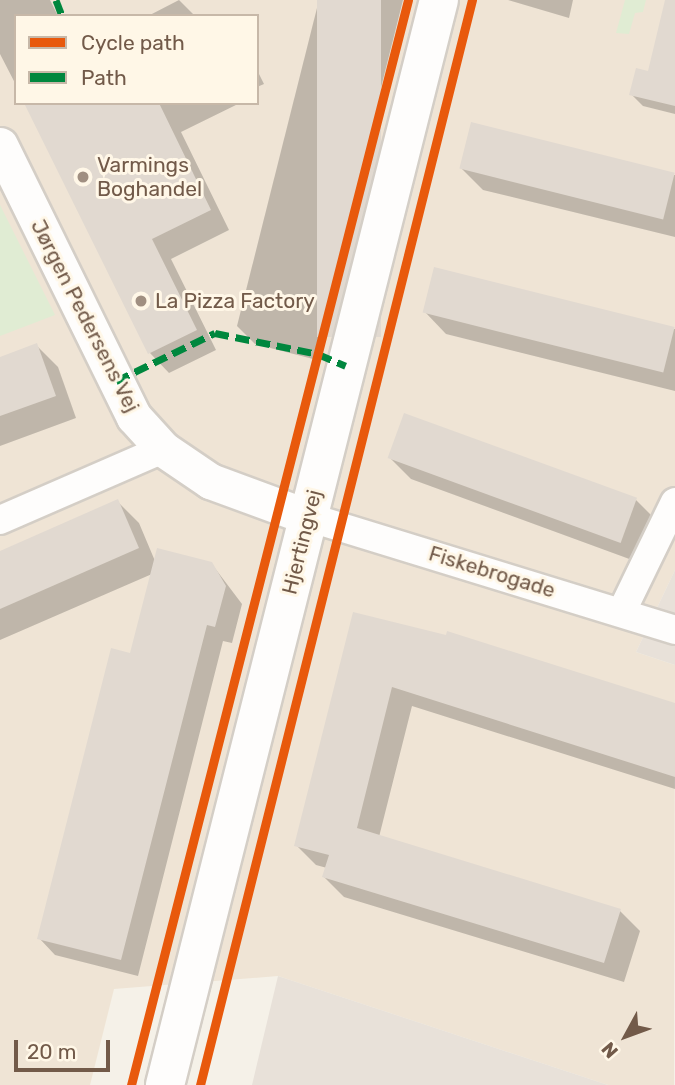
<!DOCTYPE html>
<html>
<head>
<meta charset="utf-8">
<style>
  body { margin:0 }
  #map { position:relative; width:675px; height:1085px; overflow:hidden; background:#f5f1e8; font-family:Rubik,sans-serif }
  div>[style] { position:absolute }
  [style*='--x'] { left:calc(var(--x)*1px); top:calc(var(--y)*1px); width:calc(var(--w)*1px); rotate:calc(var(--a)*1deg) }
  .residential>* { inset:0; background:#efe4d5 }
  .industrial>* { inset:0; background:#e8e1d9 }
  .green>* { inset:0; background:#e0ecd3 }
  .shadow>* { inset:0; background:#0003 }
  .building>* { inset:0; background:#e1d9d0; transform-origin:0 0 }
  .roads { filter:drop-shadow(2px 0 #d4cec6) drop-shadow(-2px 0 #d4cec6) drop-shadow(0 2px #d4cec6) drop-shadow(0 -2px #d4cec6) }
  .minor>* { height:28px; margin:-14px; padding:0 14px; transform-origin:14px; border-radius:14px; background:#fefdfc }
  .tertiary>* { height:35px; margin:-17.5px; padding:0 17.5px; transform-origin:17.5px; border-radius:17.5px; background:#fefdfc }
  .secondary>* { height:38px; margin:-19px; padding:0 19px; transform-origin:19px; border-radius:19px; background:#fefdfc }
  .quiet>* { height:7px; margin-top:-3.5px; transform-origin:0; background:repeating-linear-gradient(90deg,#00873e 0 14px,transparent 0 21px) }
  .cycleway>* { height:9px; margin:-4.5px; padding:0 4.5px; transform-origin:4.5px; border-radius:4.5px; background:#e8590c }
  .dots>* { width:19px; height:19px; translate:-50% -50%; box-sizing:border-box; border:4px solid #fff7e7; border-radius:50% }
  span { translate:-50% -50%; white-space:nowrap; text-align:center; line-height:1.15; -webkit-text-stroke:6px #fff7e7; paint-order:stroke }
  .poi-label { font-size:21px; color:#725a49 }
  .left { translate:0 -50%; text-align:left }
  .street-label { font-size:21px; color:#725a49 }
  .legend { position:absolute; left:14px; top:14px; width:245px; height:91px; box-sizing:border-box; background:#fff7e7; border:2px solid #c7b8a8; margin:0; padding:9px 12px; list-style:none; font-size:21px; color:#725a49 }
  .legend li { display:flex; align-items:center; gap:14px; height:35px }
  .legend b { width:35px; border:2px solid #c7b8a8 }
  .north { position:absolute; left:591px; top:1001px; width:70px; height:70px; -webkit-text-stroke:5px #fff7e7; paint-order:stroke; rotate:229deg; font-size:19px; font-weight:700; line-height:28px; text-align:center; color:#725a49 }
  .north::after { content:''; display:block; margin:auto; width:24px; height:32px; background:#725a49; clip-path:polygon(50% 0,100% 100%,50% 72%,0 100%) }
  .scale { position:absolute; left:14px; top:1040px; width:96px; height:32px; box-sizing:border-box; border:4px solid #725a49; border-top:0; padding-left:9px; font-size:21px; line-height:24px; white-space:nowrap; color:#725a49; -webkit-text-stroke:5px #fff7e7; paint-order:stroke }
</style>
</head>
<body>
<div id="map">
  <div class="residential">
    <div style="clip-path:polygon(evenodd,0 0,675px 0,675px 570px,636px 652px,675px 665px,674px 1085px,608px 1085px,278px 976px,114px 989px,90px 1085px,0 1085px,0 0,16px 16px,257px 16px,257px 103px,16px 103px,16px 16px)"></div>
  </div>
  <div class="industrial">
    <div style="clip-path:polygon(675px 570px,675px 665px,636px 652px)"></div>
    <div style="clip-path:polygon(278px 976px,608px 1085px,252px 1085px)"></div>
  </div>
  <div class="green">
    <div style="clip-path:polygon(625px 0,646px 0,643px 12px,635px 13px,629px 34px,616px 33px)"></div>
    <div style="clip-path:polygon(0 205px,55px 315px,0 336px)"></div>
  </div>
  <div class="shadow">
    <div style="clip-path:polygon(0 0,50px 0,58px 16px,16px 16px,16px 85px,0 54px)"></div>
    <div style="clip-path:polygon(179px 0,195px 16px,148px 16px)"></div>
    <div style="clip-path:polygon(319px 0,403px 0,313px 359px,255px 344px,237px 326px)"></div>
    <div style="clip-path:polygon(508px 0,573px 0,569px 18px)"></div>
    <div style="clip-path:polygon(675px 21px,675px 114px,643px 106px,631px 94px,649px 73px)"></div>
    <div style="clip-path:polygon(257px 70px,264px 84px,257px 87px)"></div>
    <div style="clip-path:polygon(25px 103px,240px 103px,181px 132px,229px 230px,171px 259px,216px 350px,169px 373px,150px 353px)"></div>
    <div style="clip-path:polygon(461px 168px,675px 175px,675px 237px,483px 190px)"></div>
    <div style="clip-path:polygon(425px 312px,675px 329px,675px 391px,446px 334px)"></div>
    <div style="clip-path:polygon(36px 345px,58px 367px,76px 418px,0 446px,0 358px)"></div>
    <div style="clip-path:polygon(389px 457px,636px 500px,658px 522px,643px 564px,411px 479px)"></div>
    <div style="clip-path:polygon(117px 501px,139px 523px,155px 561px,211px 563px,242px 604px,232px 643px,223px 641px,138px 976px,55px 955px,39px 938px,132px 655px,152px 574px,0 640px,0 553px)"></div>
    <div style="clip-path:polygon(354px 614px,675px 705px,675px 789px,412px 706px,379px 837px,620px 911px,640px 931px,624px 982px,344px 897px,324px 877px,327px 868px,316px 865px,296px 845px)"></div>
  </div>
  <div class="building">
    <div style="left:317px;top:0;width:64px;height:337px"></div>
    <div style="clip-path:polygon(665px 0,675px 0,675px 106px,629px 95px,636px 68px,648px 71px)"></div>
    <div style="clip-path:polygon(24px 103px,159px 103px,211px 210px,152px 239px,197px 330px,148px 354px)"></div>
    <div style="left:471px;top:122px;width:210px;height:48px;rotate:14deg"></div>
    <div style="left:434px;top:267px;width:248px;height:47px;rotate:14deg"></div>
    <div style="clip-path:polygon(37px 343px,56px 396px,0 416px,0 357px)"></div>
    <div style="left:404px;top:413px;width:248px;height:48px;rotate:20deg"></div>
    <div style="clip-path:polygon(118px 499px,139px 548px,0 609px,0 551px)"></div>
    <div style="clip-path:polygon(157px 548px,212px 562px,226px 586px,215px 627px,207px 625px,121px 960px,37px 939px,111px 648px,130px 653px)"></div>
    <div style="clip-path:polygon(353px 612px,446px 635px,447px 631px,675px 703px,675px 777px,392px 687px,357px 828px,621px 909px,604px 963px,322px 877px,329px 855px,294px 846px)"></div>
  </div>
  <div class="roads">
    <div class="minor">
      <div style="--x:308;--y:517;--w:384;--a:17.1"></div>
      <div style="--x:0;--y:520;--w:178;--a:-23.5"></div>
      <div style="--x:622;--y:611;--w:121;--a:-64.1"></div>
    </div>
    <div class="tertiary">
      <div style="--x:0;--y:145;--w:303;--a:63.8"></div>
      <div style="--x:134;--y:417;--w:43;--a:47.8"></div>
      <div style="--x:163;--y:449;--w:57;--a:34.2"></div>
      <div style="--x:210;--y:481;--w:104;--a:20.2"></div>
    </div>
    <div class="secondary">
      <div style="--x:165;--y:1085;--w:1119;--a:-75.83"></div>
    </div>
  </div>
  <div class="quiet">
    <div style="--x:56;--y:0;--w:17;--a:69"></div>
    <div style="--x:116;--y:381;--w:110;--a:-25.9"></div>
    <div style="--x:215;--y:333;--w:105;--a:11.5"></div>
    <div style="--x:318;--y:354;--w:30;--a:23"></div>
  </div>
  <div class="cycleway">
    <div style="--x:131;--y:1085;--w:1120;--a:-75.68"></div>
    <div style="--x:200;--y:1085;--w:1119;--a:-75.93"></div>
  </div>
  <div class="dots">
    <div style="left:83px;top:177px;background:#a08f81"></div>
    <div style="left:141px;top:301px;background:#a08f81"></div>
  </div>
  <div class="poi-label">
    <span class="left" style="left:97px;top:177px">Varmings<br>Boghandel</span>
    <span class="left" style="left:155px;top:301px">La Pizza Factory</span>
  </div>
  <div class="street-label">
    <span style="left:85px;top:316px;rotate:63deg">Jørgen Pedersens Vej</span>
    <span style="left:302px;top:542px;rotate:-76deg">Hjertingvej</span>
    <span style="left:492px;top:572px;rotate:17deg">Fiskebrogade</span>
  </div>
  <ul class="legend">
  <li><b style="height:9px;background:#e8590c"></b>Cycle path</li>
  <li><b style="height:9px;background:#00873e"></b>Path</li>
  </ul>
  <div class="north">N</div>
  <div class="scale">20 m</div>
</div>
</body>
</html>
